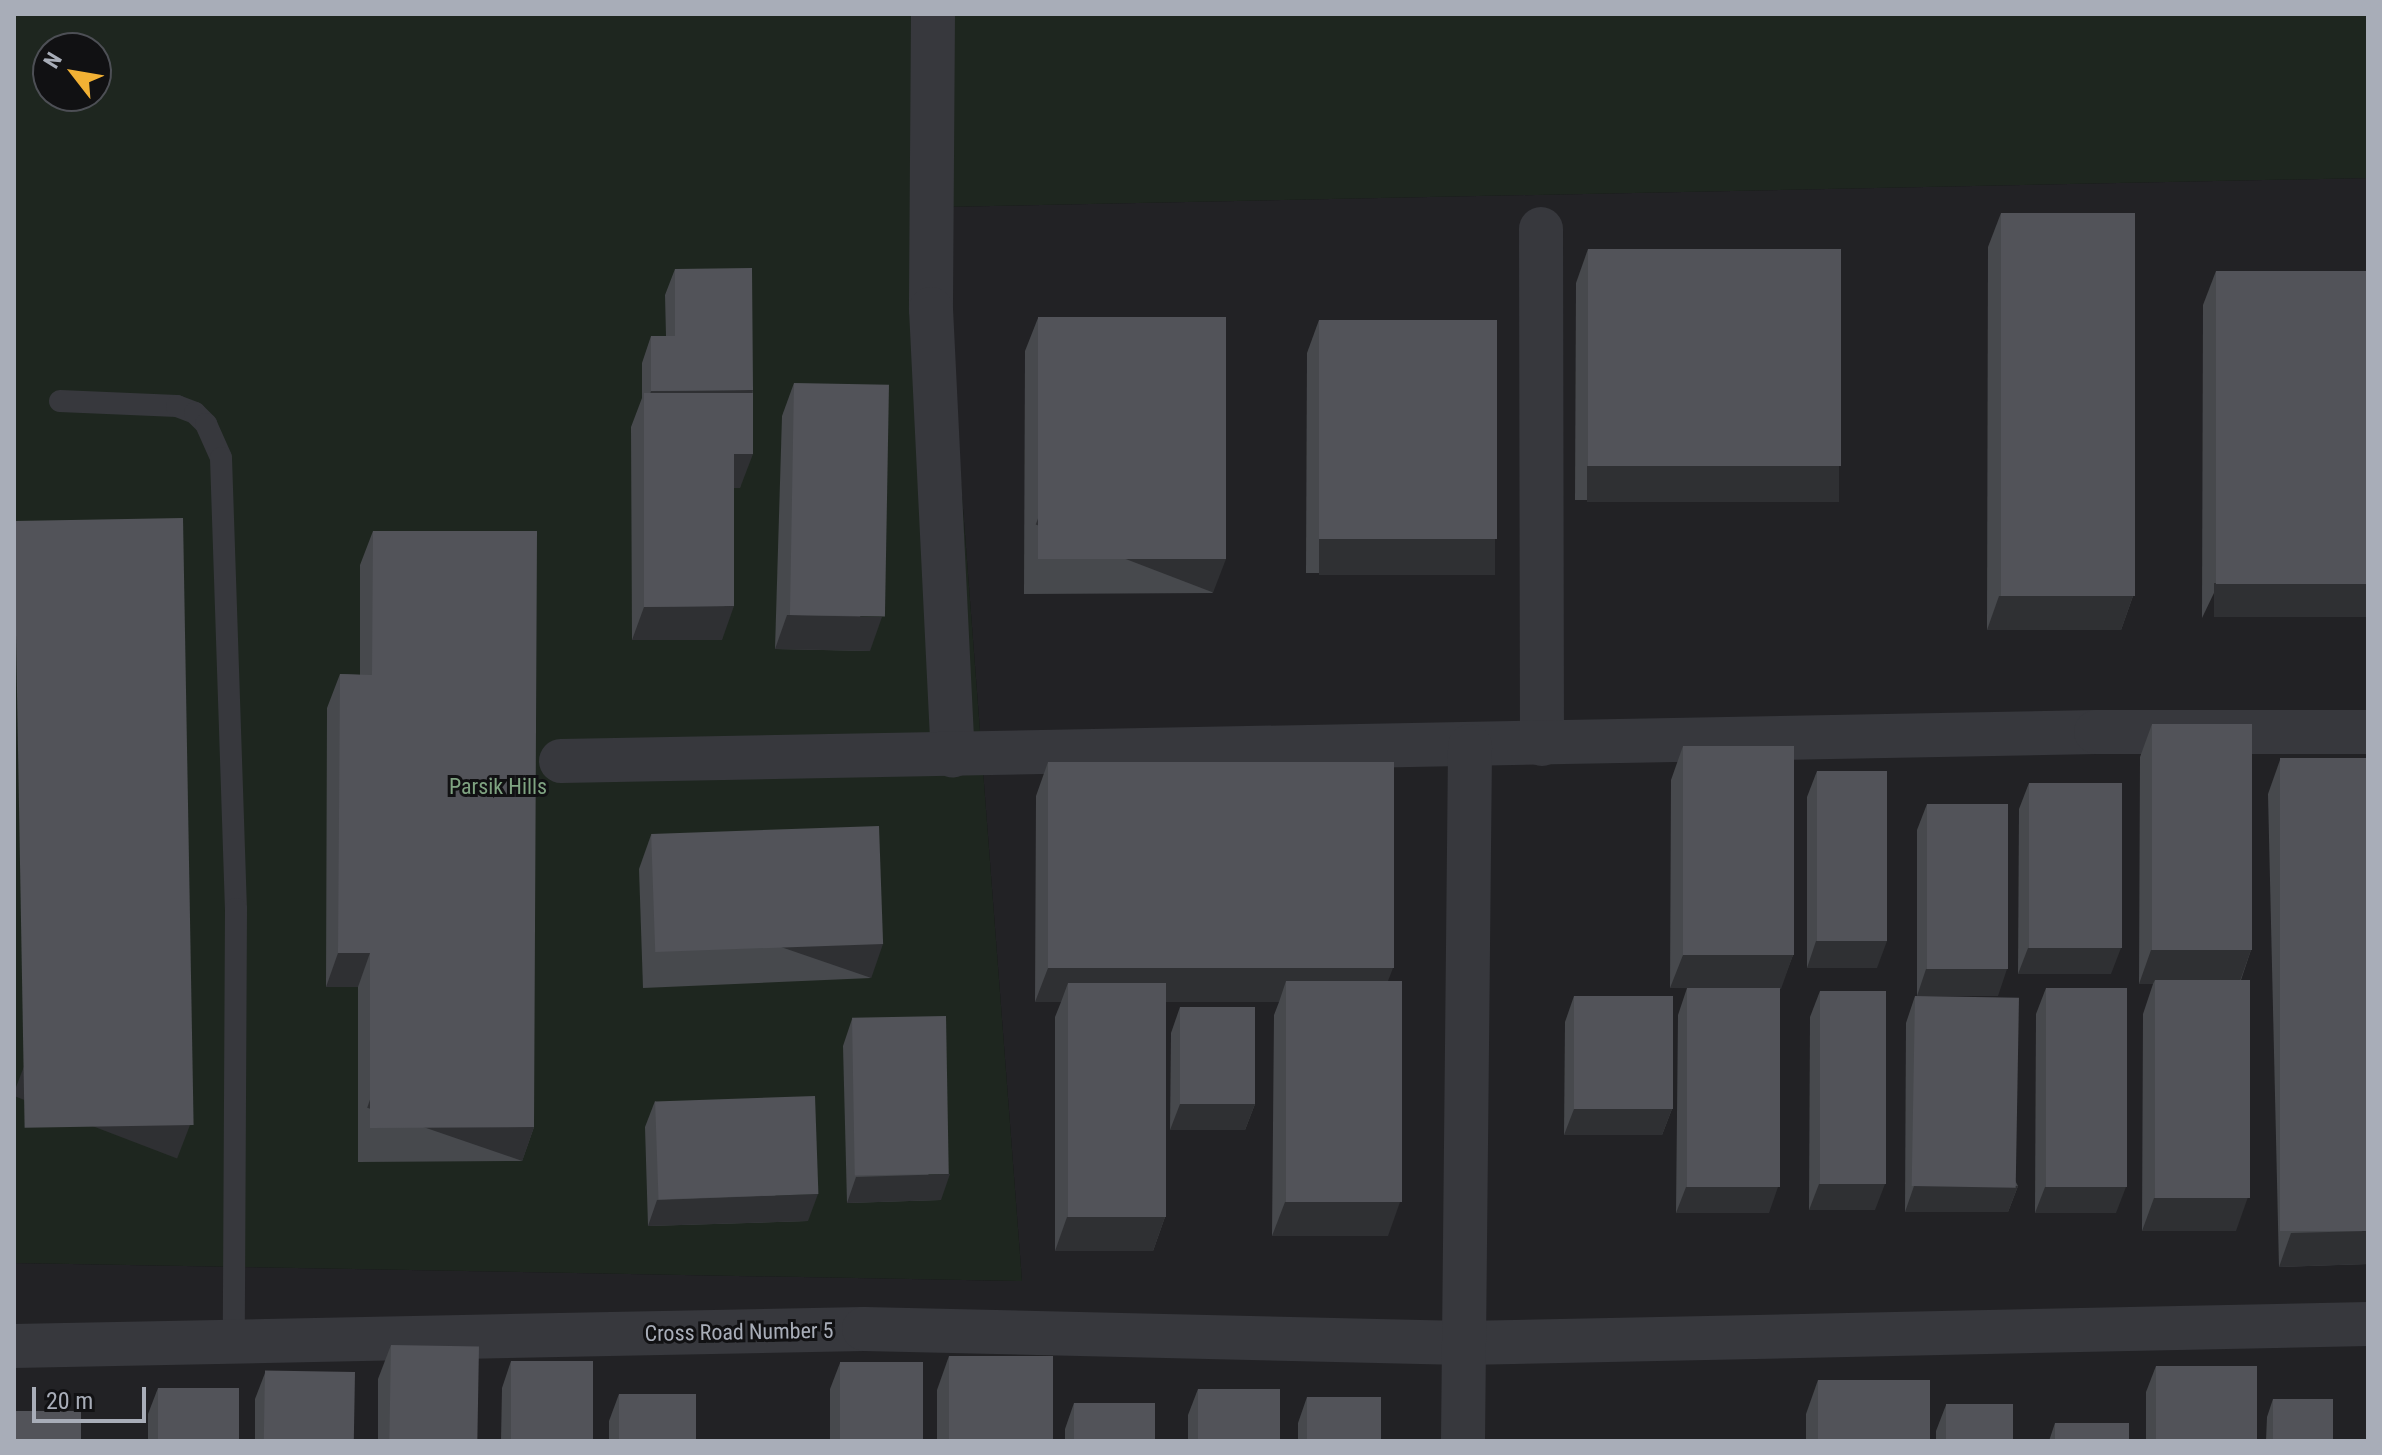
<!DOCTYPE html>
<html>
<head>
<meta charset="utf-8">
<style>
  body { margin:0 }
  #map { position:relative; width:2382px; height:1455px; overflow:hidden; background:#161618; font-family:"Roboto Condensed",sans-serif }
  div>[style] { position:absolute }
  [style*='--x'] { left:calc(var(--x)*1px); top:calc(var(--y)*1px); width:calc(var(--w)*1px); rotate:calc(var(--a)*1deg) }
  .built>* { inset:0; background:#222225 }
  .green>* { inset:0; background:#1e261f }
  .lane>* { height:22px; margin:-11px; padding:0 11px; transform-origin:11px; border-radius:11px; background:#37383d }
  .street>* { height:44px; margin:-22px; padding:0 22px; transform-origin:22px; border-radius:22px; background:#37383d }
  .wall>* { inset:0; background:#47494d }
  .shaded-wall>* { inset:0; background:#2f3033; transform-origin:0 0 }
  .building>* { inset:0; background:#525359; transform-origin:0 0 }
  span { translate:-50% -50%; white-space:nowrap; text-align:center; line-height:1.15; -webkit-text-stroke:6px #111113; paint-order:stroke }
  .park-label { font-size:22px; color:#7fa381 }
  .street-label { font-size:22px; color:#a8adb8 }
  .frame { position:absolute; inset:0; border:16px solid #a8adb8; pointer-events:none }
  .north { position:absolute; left:32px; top:32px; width:80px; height:80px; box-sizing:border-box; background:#111113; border:2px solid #4d4f55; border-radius:50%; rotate:301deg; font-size:22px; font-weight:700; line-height:32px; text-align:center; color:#a8adb8 }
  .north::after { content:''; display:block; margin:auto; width:28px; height:36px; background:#f2b134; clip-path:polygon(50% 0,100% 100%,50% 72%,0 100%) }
  .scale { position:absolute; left:32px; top:1387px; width:114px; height:36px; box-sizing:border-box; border:4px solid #a8adb8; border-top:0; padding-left:10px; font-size:24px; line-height:28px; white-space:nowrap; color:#a8adb8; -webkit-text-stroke:6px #111113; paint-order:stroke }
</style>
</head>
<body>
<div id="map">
  <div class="built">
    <div style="clip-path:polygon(2368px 178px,2368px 1441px,14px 1441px,14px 1263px,1022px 1281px,940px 207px)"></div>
  </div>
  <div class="green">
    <div style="clip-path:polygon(evenodd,14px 14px,2368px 14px,2368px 178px,940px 207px,1022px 1281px,14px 1263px,14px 14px,48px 48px,96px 48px,96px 96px,48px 96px,48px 48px)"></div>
  </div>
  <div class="lane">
    <div style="--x:60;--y:401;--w:117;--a:2.4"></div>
    <div style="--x:177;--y:406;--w:19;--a:21"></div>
    <div style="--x:195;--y:413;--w:16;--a:45"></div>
    <div style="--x:206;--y:424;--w:37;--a:66"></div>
    <div style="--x:221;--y:458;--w:451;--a:88.1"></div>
    <div style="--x:236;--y:909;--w:433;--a:90.3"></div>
  </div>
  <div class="street">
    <div style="--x:933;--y:14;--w:295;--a:90.4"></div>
    <div style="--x:931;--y:309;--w:447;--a:87.2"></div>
    <div style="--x:1541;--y:229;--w:515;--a:89.89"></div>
    <div style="--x:561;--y:761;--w:1535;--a:-1.08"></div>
    <div style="--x:2096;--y:732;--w:272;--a:0"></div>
    <div style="--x:14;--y:1346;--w:850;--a:-1.15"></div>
    <div style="--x:864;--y:1329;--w:600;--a:1.34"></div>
    <div style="--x:1464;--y:1343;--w:904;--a:-1.2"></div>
    <div style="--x:1463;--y:1441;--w:695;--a:-89.42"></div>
  </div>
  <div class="wall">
    <div style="clip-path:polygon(2001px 213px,2133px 596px,2121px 630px,1987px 630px,1988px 247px)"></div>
    <div style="clip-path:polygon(1588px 249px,1839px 466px,1827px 500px,1575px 500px,1576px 283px)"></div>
    <div style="clip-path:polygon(675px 269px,753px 390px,740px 488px,734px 488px,722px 640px,632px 640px,631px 427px,642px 398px,642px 363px,651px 336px,666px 336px,665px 295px)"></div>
    <div style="clip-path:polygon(2216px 271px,2368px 271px,2202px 618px,2203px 305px)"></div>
    <div style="clip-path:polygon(1038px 318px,1213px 593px,1024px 594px,1025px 351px)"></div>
    <div style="clip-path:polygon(1319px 320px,1483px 573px,1306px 573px,1307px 353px)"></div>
    <div style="clip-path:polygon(794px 383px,870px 651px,775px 649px,782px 416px)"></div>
    <div style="clip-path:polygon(373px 531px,534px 1127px,522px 1161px,358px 1162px,358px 987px,326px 987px,327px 708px,340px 674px,360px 675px,360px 565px)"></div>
    <div style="clip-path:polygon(2152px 724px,2251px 950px,2241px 980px,2236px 1231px,2142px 1231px,2143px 1014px,2153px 984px,2139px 984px,2140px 757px)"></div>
    <div style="clip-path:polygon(1683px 746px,1793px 955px,1780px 989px,1769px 1213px,1676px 1213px,1678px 1015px,1687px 988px,1670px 988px,1671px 780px)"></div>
    <div style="clip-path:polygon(2280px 760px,2368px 1264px,2279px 1267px,2268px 794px)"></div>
    <div style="clip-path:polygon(1048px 762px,1388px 981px,1388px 1236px,1272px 1236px,1274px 1015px,1279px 1002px,1166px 1002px,1165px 1217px,1153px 1251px,1055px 1251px,1055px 1017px,1061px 1002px,1035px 1002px,1036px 796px)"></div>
    <div style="clip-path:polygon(1817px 771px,1877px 968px,1807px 968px,1807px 797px)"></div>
    <div style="clip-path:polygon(2029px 783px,2111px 974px,2018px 974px,2019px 809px)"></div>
    <div style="clip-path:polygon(1927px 804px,1998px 996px,1917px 996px,1917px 830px)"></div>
    <div style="clip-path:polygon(651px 835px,871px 978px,643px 988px,639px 869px)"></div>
    <div style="clip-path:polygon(2046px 988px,2116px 1213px,2035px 1213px,2036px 1014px)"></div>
    <div style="clip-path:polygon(1820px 991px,1875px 1210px,1809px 1210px,1810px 1017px)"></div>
    <div style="clip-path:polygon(1574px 996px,1672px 1109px,1662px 1135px,1564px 1135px,1565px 1022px)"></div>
    <div style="clip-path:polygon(1915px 996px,2018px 1186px,2008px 1212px,1905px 1212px,1906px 1023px)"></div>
    <div style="clip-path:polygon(1180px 1007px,1255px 1104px,1245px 1130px,1170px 1130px,1171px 1033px)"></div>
    <div style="clip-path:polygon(852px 1019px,941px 1200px,847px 1203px,843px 1046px)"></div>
    <div style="clip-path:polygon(655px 1101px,808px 1221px,648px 1226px,645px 1127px)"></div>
    <div style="clip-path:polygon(391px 1345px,479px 1441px,378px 1441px,378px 1379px)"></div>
    <div style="clip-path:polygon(949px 1356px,1052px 1441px,937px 1441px,937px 1390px)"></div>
    <div style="clip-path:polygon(511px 1361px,592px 1441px,501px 1441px,502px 1388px)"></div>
    <div style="clip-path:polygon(840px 1363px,923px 1441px,830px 1441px,830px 1389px)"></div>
    <div style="clip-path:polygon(2156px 1366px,2257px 1441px,2146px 1441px,2146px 1392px)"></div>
    <div style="clip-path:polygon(265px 1373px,354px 1441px,255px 1441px,255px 1399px)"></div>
    <div style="clip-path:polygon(1818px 1380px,1930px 1441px,1806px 1441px,1806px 1414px)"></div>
    <div style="clip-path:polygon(158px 1388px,238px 1441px,148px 1441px,148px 1414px)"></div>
    <div style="clip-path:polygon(1198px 1389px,1280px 1441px,1188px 1441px,1188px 1415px)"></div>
    <div style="clip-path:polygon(619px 1394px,696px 1441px,609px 1441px,609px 1421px)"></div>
    <div style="clip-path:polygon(1307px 1397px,1381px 1441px,1298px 1441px,1298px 1423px)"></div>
    <div style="clip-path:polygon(2273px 1399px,2333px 1441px,2266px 1441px,2267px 1417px)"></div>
    <div style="clip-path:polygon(1074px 1403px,1155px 1441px,1065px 1441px,1065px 1429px)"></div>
    <div style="clip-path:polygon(1946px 1405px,2013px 1441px,1936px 1441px,1936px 1431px)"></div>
    <div style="clip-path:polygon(2055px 1423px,2128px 1441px,2049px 1441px)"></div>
  </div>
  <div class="shaded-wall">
    <div style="clip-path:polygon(753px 390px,743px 416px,644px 412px,651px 391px)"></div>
    <div style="clip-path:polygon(734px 454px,753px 454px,740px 488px,722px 488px)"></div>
    <div style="left:1587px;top:466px;width:252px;height:36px"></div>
    <div style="left:1319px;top:539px;width:176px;height:36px"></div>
    <div style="left:1226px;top:559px;width:36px;height:190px;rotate:111deg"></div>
    <div style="left:2368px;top:583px;width:34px;height:154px;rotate:90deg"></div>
    <div style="clip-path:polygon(1999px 596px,2133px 596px,2121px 630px,1987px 630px)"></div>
    <div style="clip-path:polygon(734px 606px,722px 640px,632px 640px,644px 607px)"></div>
    <div style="clip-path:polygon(787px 615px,882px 617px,870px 651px,775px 649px)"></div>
    <div style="clip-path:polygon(1816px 941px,1887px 941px,1877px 968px,1807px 968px)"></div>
    <div style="left:883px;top:944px;width:36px;height:227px;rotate:109deg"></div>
    <div style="clip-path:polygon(2028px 948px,2121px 948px,2111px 974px,2018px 974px)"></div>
    <div style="clip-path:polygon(2151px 950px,2251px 950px,2239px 984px,2155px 980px,2153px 984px,2139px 984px)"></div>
    <div style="clip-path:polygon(338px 953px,370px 953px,358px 987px,326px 987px)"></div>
    <div style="clip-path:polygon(1683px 955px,1793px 955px,1781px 989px,1670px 988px)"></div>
    <div style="clip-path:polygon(1048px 968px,1393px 968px,1380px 1002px,1286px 981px,1279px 1002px,1068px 1002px,1068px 983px,1061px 1002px,1035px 1002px)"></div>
    <div style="clip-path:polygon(1926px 969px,2007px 969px,1998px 996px,1917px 996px)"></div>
    <div style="clip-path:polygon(1180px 1104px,1255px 1104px,1245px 1130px,1170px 1130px)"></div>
    <div style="clip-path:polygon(1574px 1109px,1672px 1109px,1662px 1135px,1564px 1135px)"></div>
    <div style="left:190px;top:1125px;width:36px;height:176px;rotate:111deg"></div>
    <div style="left:534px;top:1127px;width:36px;height:164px;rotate:109deg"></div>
    <div style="clip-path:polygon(950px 1174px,941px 1200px,847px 1203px,856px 1177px)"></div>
    <div style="clip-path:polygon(1819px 1184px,1885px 1184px,1875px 1210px,1809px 1210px)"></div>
    <div style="clip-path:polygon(1914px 1186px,2018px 1186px,2008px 1212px,1905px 1212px)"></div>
    <div style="clip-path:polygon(1686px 1187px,1778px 1187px,1769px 1213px,1676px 1213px)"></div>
    <div style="clip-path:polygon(2045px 1187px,2126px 1187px,2116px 1213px,2035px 1213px)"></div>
    <div style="clip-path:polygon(818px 1194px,808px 1221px,648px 1226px,657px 1200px)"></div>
    <div style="clip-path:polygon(2248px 1197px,2236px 1231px,2142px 1231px,2154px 1198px)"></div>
    <div style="clip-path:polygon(1285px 1202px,1400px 1202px,1388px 1236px,1272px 1236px)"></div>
    <div style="clip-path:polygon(1067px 1217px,1165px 1217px,1153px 1251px,1055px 1251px)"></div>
    <div style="clip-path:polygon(2368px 1231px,2368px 1264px,2279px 1267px,2291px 1233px)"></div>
  </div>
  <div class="building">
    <div style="left:2001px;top:213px;width:134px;height:383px"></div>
    <div style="left:1588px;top:249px;width:253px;height:217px"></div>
    <div style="clip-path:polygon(752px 268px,753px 390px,651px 391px,651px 336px,675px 336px,675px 269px)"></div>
    <div style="left:2216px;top:271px;width:152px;height:313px"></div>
    <div style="left:1226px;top:317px;width:242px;height:188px;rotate:90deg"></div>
    <div style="left:1319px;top:320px;width:178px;height:219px"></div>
    <div style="left:794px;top:383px;width:95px;height:232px;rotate:1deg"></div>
    <div style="clip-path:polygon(644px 393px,753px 393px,753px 454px,734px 454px,734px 606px,644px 607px)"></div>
    <div style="left:183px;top:518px;width:607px;height:169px;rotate:89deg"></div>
    <div style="clip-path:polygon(373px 531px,537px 531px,534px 1127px,370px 1128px,370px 953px,338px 953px,340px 674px,372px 675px)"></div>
    <div style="left:2152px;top:724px;width:100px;height:226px"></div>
    <div style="left:1683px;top:746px;width:111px;height:209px"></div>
    <div style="left:2368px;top:758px;width:473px;height:88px;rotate:90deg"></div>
    <div style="left:1048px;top:762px;width:346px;height:206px"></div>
    <div style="left:1817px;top:771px;width:70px;height:170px"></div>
    <div style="left:2029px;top:783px;width:93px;height:165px"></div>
    <div style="left:1927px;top:804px;width:81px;height:165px"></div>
    <div style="left:879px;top:826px;width:118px;height:228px;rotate:88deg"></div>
    <div style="left:2155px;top:980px;width:95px;height:218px"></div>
    <div style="left:1286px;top:981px;width:116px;height:221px"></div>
    <div style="left:1068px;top:983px;width:98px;height:234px"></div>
    <div style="left:1687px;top:988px;width:93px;height:199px"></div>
    <div style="left:2046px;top:988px;width:81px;height:199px"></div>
    <div style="left:1820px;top:991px;width:66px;height:193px"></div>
    <div style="left:1574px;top:996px;width:99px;height:113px"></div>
    <div style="left:1915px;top:996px;width:104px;height:190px;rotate:1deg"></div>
    <div style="left:1180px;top:1007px;width:75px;height:97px"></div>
    <div style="left:946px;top:1016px;width:158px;height:94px;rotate:89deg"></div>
    <div style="left:815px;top:1096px;width:98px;height:160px;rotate:88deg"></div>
    <div style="left:391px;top:1345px;width:88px;height:96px;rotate:1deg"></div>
    <div style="left:949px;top:1356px;width:104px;height:85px"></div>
    <div style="left:511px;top:1361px;width:82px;height:80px"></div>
    <div style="left:923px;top:1362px;width:79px;height:83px;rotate:90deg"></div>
    <div style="left:2156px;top:1366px;width:101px;height:75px"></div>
    <div style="left:355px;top:1372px;width:69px;height:90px;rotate:91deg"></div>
    <div style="left:1818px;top:1380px;width:112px;height:61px"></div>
    <div style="left:158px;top:1388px;width:81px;height:53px"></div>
    <div style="left:1198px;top:1389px;width:82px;height:52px"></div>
    <div style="left:619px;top:1394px;width:77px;height:47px"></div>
    <div style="left:1307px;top:1397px;width:74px;height:44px"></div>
    <div style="left:2273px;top:1399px;width:60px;height:42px"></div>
    <div style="left:1074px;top:1403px;width:81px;height:38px"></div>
    <div style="left:2013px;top:1404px;width:37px;height:67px;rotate:90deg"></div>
    <div style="left:14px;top:1411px;width:67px;height:30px"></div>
    <div style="left:2055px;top:1423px;width:74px;height:18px"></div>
  </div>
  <div class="park-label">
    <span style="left:498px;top:787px">Parsik Hills</span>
  </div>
  <div class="street-label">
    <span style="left:739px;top:1332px;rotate:-1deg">Cross Road Number 5</span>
  </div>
  <div class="frame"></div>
  <div class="north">N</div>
  <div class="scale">20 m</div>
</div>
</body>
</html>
